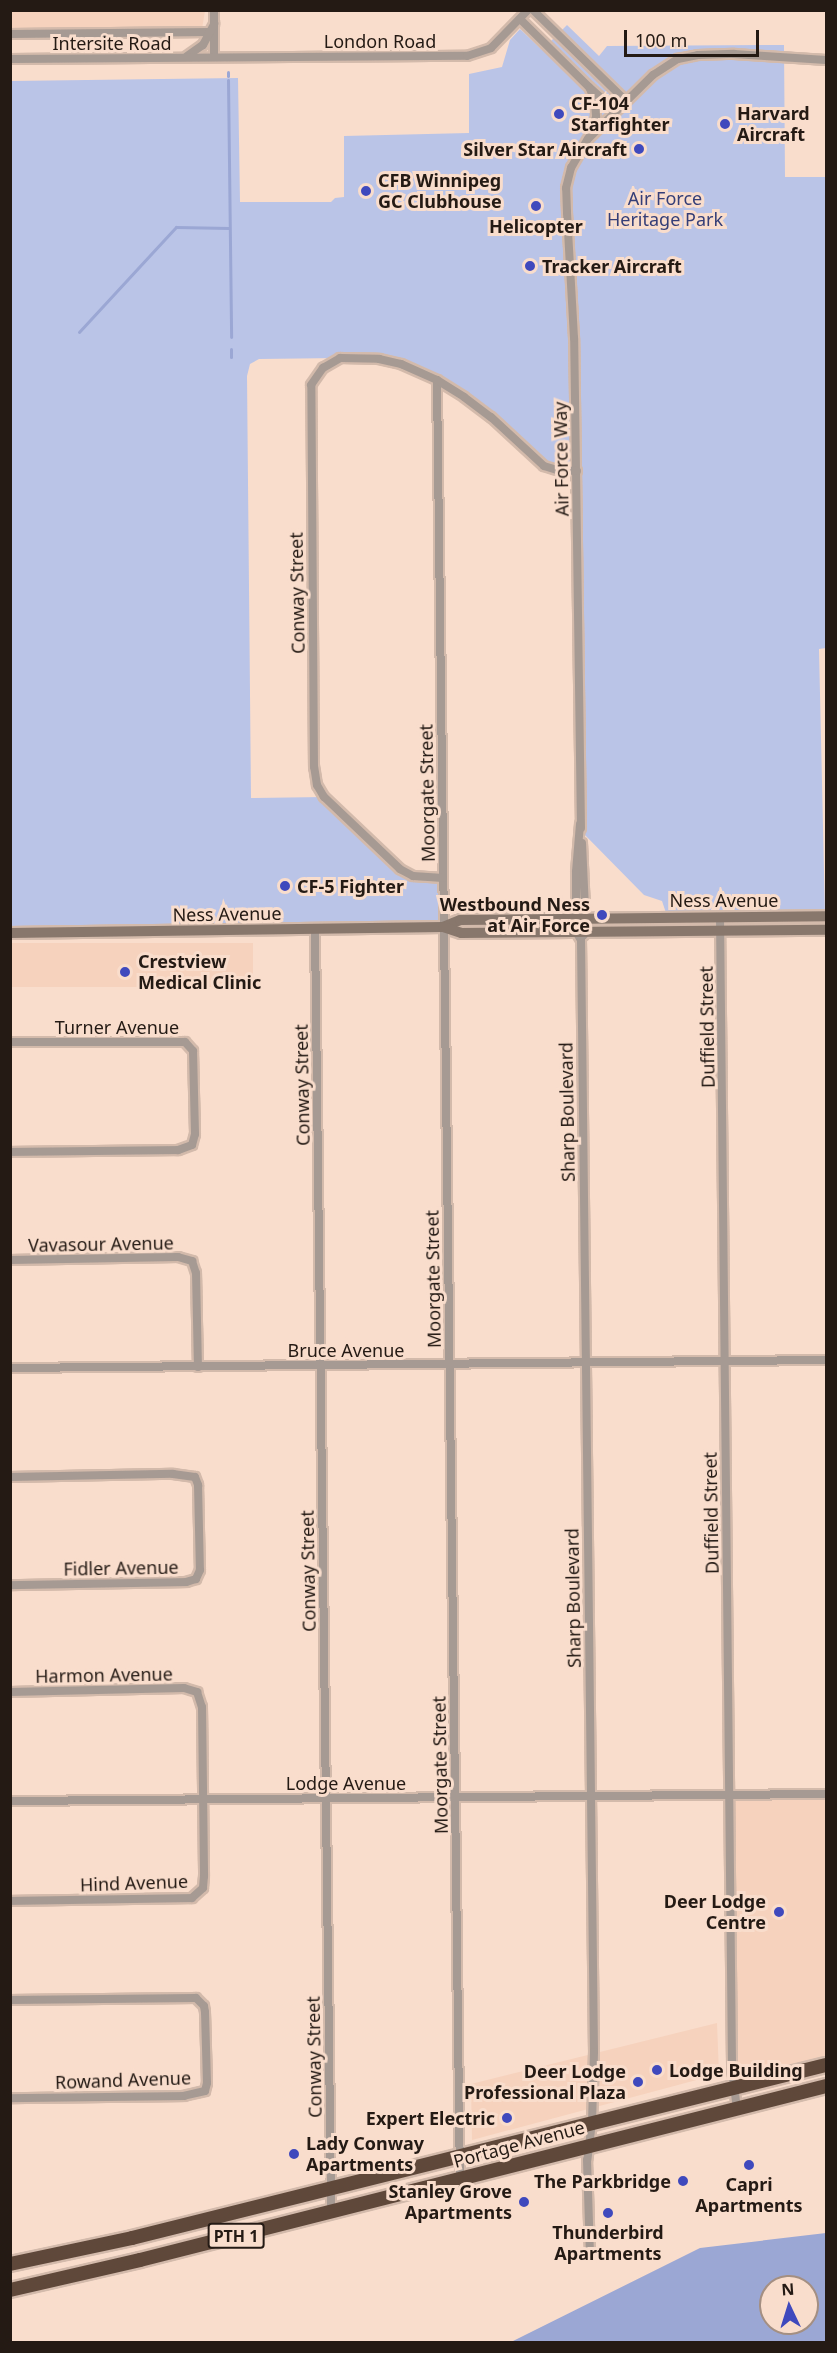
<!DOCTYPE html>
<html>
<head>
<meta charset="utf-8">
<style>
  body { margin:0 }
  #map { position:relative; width:837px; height:2353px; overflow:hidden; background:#f9ddcc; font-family:"Noto Sans",sans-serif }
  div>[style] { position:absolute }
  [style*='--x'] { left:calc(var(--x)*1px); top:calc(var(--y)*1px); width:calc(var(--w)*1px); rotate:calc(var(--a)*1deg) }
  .built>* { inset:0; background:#f6d2bd; transform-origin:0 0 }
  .green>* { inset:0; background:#bac4e7 }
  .water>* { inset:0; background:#9ba7d4 }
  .stream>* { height:3px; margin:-1.5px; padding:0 1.5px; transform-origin:1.5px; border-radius:1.5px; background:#9ba7d4 }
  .roads { filter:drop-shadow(2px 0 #d3baab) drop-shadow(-2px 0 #d3baab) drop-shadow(0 2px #d3baab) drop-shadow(0 -2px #d3baab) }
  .street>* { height:8px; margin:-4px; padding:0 4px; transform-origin:4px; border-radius:4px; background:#a69a93 }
  .secondary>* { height:10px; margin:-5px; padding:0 5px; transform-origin:5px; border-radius:5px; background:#88776c }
  .highway>* { height:14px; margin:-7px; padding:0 7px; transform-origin:7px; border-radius:7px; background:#5f483a }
  .dots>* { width:16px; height:16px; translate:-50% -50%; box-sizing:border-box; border:3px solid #f9ddcc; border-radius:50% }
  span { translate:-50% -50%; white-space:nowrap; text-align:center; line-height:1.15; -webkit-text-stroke:6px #f9ddcc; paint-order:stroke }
  .shield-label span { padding:2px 4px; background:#f9ddcc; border:2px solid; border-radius:4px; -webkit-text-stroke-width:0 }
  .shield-label { font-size:16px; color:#241a14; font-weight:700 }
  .street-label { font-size:18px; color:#241a14 }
  .poi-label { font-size:18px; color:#241a14; font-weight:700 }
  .left { translate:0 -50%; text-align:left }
  .right { translate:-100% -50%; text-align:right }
  .park-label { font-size:18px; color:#343e77 }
  .frame { position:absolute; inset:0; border:12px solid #241a14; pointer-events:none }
  .north { position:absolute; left:759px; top:2275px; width:60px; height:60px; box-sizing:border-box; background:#f9ddcc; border:2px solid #a48f82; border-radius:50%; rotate:356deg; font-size:16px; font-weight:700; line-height:24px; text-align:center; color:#241a14 }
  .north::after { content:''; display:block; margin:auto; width:21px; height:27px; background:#3f49bd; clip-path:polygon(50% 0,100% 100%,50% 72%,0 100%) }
  .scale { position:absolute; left:624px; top:30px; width:135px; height:27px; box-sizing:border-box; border:3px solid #241a14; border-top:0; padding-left:8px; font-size:18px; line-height:21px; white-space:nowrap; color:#241a14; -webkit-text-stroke:4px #f9ddcc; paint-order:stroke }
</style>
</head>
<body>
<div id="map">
  <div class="built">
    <div style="clip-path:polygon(10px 11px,205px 11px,202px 29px,11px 32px)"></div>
    <div style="left:253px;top:943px;width:44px;height:242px;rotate:90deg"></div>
    <div style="left:826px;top:1794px;width:271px;height:96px;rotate:90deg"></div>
    <div style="clip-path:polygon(717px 2023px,719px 2074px,472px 2140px,471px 2084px)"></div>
  </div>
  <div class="green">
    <div style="clip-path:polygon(567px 25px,599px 56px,607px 46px,784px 45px,785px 177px,826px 177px,826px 648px,819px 649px,825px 916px,667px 916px,662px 901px,644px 895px,581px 831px,577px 471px,552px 469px,464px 397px,394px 363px,340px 358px,259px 359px,250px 364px,247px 376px,251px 798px,324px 797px,407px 874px,443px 878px,443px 927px,11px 933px,11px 81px,238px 78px,240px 202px,331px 202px,335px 198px,344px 197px,344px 136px,469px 133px,469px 74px,502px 67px,510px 40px,520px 29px,542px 50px)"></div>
  </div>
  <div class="water">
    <div style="clip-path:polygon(evenodd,826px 2233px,826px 2342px,511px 2342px,700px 2248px,826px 2233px,771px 2287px,807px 2287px,807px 2323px,771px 2323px,771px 2287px)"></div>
  </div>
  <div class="stream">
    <div style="--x:228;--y:72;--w:4;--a:90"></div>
    <div style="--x:228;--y:80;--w:257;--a:89.3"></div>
    <div style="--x:79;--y:332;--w:143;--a:-47.3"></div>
    <div style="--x:176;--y:227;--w:53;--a:1.1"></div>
    <div style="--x:231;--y:349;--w:8;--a:90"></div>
  </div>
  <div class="roads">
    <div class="street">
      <div style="--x:214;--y:10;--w:47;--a:90"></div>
      <div style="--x:533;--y:10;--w:130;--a:44.4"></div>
      <div style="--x:520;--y:19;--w:97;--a:44.6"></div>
      <div style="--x:589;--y:87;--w:36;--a:42"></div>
      <div style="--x:10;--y:34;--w:201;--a:-0.6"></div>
      <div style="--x:187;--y:56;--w:19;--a:-35"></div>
      <div style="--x:203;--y:45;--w:24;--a:-62"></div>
      <div style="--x:10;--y:59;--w:457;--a:-0.4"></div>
      <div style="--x:467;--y:56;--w:25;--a:-18"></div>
      <div style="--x:491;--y:48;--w:53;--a:-45.8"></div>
      <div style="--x:590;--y:89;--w:13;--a:67"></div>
      <div style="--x:595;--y:101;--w:16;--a:86"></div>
      <div style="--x:596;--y:117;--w:19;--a:108"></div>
      <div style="--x:437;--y:380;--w:1798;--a:89.27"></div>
      <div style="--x:580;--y:824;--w:48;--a:94.8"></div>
      <div style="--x:576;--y:872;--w:60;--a:90"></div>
      <div style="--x:576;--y:932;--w:9;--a:58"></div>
      <div style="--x:581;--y:940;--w:1112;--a:89.33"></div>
      <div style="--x:594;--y:2052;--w:70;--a:91.6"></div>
      <div style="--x:592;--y:2122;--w:38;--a:97"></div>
      <div style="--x:587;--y:2160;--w:97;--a:88.2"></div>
      <div style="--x:581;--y:828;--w:490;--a:-90.8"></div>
      <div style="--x:574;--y:338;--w:126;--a:-93.2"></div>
      <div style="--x:567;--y:212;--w:24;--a:-92"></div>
      <div style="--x:566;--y:188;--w:21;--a:-76"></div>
      <div style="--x:571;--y:168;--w:34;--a:-60"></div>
      <div style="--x:588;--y:139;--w:91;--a:-44.6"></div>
      <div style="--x:653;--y:75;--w:30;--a:-33"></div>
      <div style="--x:678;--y:59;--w:20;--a:-11"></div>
      <div style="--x:698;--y:55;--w:36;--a:-2"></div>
      <div style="--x:734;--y:54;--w:92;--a:3.7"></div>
      <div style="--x:582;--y:843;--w:89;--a:87.4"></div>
      <div style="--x:586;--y:932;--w:4;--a:124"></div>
      <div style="--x:443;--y:878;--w:30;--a:-176"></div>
      <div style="--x:413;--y:876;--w:15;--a:-152"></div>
      <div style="--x:400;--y:869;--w:105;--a:-136.5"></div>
      <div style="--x:324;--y:797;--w:14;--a:-120"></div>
      <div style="--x:317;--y:785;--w:18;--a:-99"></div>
      <div style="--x:314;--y:767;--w:382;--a:-90.4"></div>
      <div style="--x:311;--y:385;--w:21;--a:-55"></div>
      <div style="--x:323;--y:368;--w:20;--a:-30"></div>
      <div style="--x:340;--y:358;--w:39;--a:1"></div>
      <div style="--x:379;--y:359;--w:23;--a:13"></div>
      <div style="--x:401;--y:364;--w:39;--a:24"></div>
      <div style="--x:437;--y:380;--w:32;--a:32"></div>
      <div style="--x:464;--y:397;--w:34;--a:37"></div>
      <div style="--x:491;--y:417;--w:72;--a:42.8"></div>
      <div style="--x:544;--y:466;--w:14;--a:17"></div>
      <div style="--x:557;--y:470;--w:20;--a:3"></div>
      <div style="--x:720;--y:917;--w:1152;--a:89.4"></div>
      <div style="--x:732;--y:2069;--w:39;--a:83"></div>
      <div style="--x:315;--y:930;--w:1282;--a:89.28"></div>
      <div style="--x:10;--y:1042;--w:175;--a:0"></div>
      <div style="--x:185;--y:1042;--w:12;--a:48"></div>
      <div style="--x:193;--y:1051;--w:83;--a:88.6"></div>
      <div style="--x:195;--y:1134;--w:11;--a:105"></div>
      <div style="--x:192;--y:1145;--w:15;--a:160"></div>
      <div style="--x:178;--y:1150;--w:168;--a:179.3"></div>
      <div style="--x:10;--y:1260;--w:168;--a:-1"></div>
      <div style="--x:178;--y:1257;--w:15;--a:16"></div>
      <div style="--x:192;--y:1261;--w:13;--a:72"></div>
      <div style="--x:196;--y:1273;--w:94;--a:88.8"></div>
      <div style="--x:10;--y:1368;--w:816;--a:-0.56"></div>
      <div style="--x:10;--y:1477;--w:163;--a:-1.1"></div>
      <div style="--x:173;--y:1474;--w:22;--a:8"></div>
      <div style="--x:195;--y:1477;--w:9;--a:69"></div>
      <div style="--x:198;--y:1485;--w:85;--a:88.7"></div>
      <div style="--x:200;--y:1570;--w:10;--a:114"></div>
      <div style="--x:196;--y:1579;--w:10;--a:163"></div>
      <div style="--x:186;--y:1582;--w:176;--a:179"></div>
      <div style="--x:10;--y:1692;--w:174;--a:-1.3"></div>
      <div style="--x:184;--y:1688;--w:14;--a:17"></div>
      <div style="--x:197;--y:1692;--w:16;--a:72"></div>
      <div style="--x:202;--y:1707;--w:169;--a:89.3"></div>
      <div style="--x:204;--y:1876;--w:12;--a:95"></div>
      <div style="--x:203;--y:1888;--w:15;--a:138"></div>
      <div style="--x:192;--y:1898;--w:182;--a:179.1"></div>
      <div style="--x:10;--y:1801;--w:816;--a:-0.49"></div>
      <div style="--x:10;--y:2000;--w:186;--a:-0.6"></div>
      <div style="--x:196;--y:1998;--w:11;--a:45"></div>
      <div style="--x:204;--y:2006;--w:6;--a:81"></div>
      <div style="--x:205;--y:2012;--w:71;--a:88.4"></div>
      <div style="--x:207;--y:2083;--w:8;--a:104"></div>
      <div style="--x:205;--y:2091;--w:22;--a:167"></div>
      <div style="--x:184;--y:2096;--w:174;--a:179.3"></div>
    </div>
    <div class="secondary">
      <div style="--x:443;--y:927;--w:18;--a:-22"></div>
      <div style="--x:460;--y:920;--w:366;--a:-0.6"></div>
      <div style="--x:10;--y:933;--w:433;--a:-0.8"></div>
      <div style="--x:443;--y:927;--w:19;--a:18"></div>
      <div style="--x:461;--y:933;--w:365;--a:-0.5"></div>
    </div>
    <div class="highway">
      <div style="--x:10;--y:2264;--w:125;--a:-12"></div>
      <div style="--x:132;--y:2238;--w:715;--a:-14"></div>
      <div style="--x:10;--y:2290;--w:133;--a:-13"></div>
      <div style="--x:140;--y:2260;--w:708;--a:-14.23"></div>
    </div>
  </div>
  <div class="dots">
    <div style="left:559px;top:114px;background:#3f49bd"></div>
    <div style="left:725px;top:124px;background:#3f49bd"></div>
    <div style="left:639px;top:149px;background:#3f49bd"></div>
    <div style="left:366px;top:191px;background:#3f49bd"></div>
    <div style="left:536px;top:206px;background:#3f49bd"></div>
    <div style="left:530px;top:266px;background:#3f49bd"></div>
    <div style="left:285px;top:886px;background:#3f49bd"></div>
    <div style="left:602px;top:915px;background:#3f49bd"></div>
    <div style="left:125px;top:972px;background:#3f49bd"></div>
    <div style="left:779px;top:1912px;background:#3f49bd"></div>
    <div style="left:657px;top:2070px;background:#3f49bd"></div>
    <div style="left:638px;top:2082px;background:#3f49bd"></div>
    <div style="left:507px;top:2118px;background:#3f49bd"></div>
    <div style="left:294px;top:2154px;background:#3f49bd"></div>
    <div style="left:749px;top:2165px;background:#3f49bd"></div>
    <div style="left:683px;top:2181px;background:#3f49bd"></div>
    <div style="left:524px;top:2202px;background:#3f49bd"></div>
    <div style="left:608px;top:2213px;background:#3f49bd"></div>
  </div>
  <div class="shield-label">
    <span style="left:236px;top:2236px">PTH 1</span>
  </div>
  <div class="street-label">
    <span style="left:380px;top:41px">London Road</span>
    <span style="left:112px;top:43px">Intersite Road</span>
    <span style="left:561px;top:459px;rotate:-91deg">Air Force Way</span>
    <span style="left:297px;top:593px;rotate:-91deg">Conway Street</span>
    <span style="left:427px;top:793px;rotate:-91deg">Moorgate Street</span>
    <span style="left:724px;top:900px">Ness Avenue</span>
    <span style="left:227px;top:914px;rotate:-1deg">Ness Avenue</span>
    <span style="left:117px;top:1027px">Turner Avenue</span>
    <span style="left:707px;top:1027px;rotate:-91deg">Duffield Street</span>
    <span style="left:302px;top:1085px;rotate:-91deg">Conway Street</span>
    <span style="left:567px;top:1112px;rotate:-91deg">Sharp Boulevard</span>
    <span style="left:101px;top:1244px;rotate:-1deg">Vavasour Avenue</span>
    <span style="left:433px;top:1279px;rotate:-91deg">Moorgate Street</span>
    <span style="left:346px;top:1350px">Bruce Avenue</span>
    <span style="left:711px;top:1513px;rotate:-91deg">Duffield Street</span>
    <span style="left:121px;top:1568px;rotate:-1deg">Fidler Avenue</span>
    <span style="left:308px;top:1571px;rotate:-91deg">Conway Street</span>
    <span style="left:573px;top:1598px;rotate:-91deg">Sharp Boulevard</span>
    <span style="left:104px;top:1675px;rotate:-1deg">Harmon Avenue</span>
    <span style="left:440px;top:1765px;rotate:-91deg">Moorgate Street</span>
    <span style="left:346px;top:1783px">Lodge Avenue</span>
    <span style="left:134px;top:1883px;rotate:-2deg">Hind Avenue</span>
    <span style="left:314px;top:2057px;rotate:-91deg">Conway Street</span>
    <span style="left:123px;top:2080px;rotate:-2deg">Rowand Avenue</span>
    <span style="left:519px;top:2144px;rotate:-15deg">Portage Avenue</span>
  </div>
  <div class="poi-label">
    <span class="left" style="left:571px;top:114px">CF-104<br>Starfighter</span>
    <span class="left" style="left:737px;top:124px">Harvard<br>Aircraft</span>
    <span class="right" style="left:627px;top:149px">Silver Star Aircraft</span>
    <span class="left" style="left:378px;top:191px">CFB Winnipeg<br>GC Clubhouse</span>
    <span style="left:536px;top:226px">Helicopter</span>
    <span class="left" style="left:542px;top:266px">Tracker Aircraft</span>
    <span class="left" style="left:297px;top:886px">CF-5 Fighter</span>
    <span class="right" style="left:590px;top:915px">Westbound Ness<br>at Air Force</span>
    <span class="left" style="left:138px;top:972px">Crestview<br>Medical Clinic</span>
    <span class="right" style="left:766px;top:1912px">Deer Lodge<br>Centre</span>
    <span class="left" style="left:669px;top:2070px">Lodge Building</span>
    <span class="right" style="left:626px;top:2082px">Deer Lodge<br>Professional Plaza</span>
    <span class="right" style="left:495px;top:2118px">Expert Electric</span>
    <span class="left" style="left:306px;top:2154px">Lady Conway<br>Apartments</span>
    <span class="right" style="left:671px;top:2181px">The Parkbridge</span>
    <span style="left:749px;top:2195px">Capri<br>Apartments</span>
    <span class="right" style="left:512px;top:2202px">Stanley Grove<br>Apartments</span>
    <span style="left:608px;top:2243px">Thunderbird<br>Apartments</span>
  </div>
  <div class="park-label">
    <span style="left:665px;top:209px">Air Force<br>Heritage Park</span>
  </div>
  <div class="frame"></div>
  <div class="north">N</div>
  <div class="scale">100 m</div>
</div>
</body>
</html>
